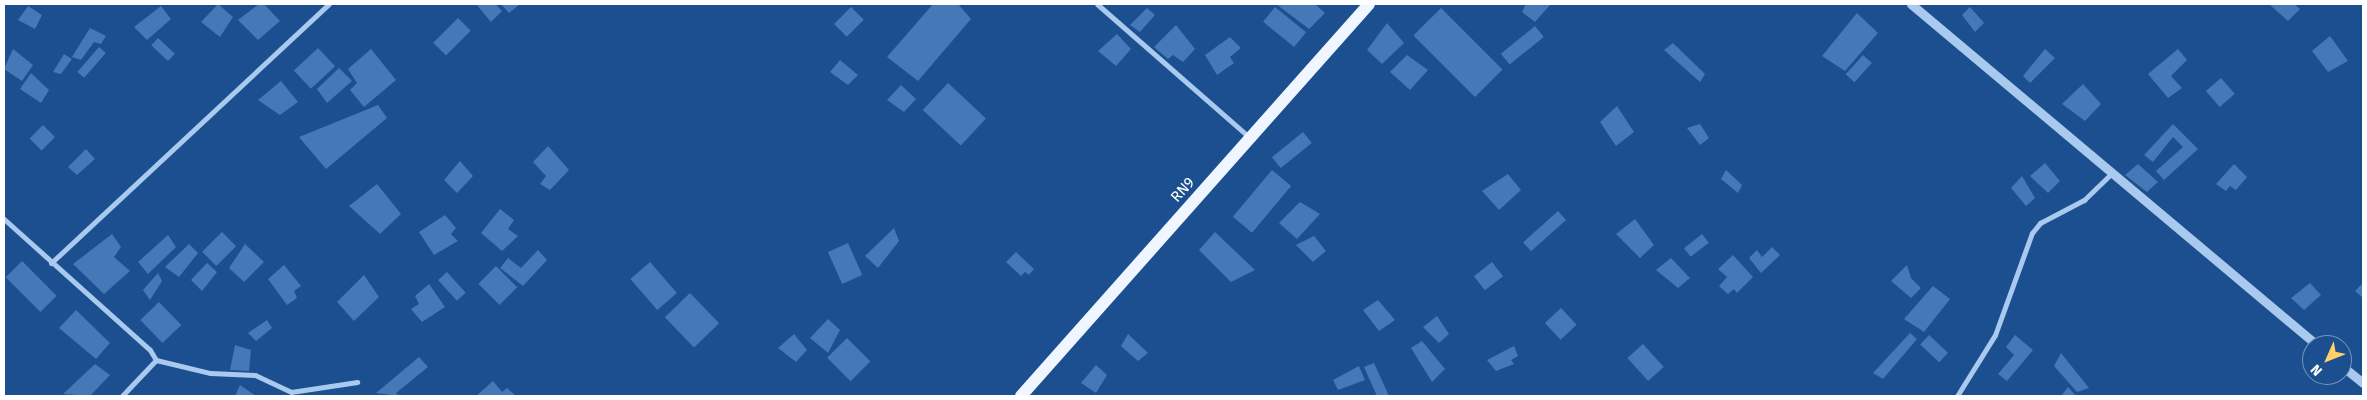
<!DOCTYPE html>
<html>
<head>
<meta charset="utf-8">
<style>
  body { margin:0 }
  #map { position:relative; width:2367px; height:400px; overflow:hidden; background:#1b4f8f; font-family:"Fira Sans",sans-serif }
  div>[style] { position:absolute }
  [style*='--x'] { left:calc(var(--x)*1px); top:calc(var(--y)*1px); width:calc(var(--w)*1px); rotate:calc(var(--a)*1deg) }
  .building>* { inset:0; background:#4478b7; transform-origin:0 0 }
  .minor>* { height:5px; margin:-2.5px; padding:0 2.5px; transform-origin:2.5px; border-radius:2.5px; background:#a9c9ee }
  .tertiary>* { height:9px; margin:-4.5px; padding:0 4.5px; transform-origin:4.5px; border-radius:4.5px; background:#a9c9ee }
  .primary>* { height:12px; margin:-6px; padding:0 6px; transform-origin:6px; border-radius:6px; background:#f0f6ff }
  span { translate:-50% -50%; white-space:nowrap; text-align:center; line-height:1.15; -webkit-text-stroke:4px #1b4f8f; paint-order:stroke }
  .street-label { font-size:15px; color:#fff }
  .frame { position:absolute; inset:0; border:5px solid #fff; pointer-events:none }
  .north { position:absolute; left:2302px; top:335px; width:50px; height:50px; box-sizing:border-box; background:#1b4f8f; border:1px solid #7695bc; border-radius:50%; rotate:226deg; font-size:14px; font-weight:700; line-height:20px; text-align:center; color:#fff }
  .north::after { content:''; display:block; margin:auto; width:18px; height:22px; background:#ffd166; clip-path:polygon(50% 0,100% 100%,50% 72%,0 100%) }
</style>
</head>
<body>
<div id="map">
  <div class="building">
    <div style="clip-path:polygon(218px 4px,233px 17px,220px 37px,201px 22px)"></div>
    <div style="clip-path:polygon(259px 4px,264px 4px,280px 21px,258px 40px,238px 20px)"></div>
    <div style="clip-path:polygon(476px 4px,495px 4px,502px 11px,491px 22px)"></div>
    <div style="clip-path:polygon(501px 4px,520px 4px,509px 13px)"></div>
    <div style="clip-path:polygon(933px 4px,958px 4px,971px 19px,918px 81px,887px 57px)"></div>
    <div style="clip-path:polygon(1276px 4px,1315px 4px,1325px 13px,1309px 29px)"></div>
    <div style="clip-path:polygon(1526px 4px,1551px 4px,1535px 22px,1522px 12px)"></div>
    <div style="clip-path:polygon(2294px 4px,2300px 9px,2288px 21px,2270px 5px)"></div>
    <div style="clip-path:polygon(28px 6px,42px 15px,35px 29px,18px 20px)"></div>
    <div style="clip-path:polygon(161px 6px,171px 19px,147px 40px,134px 27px)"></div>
    <div style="left:851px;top:7px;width:18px;height:24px;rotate:45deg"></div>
    <div style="left:1275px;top:7px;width:40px;height:19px;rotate:39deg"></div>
    <div style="clip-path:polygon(1970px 7px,1984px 23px,1975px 32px,1962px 15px)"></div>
    <div style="clip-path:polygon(1147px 8px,1155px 15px,1140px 32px,1130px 25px)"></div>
    <div style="left:1441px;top:8px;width:87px;height:39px;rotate:45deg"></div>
    <div style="clip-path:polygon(1857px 13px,1878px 33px,1845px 71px,1822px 56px)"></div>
    <div style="left:458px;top:18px;width:18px;height:35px;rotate:45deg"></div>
    <div style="clip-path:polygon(1387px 23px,1404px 43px,1382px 64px,1367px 50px)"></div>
    <div style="clip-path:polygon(1176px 25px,1195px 49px,1183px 62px,1173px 55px,1168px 59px,1154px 47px)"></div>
    <div style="left:1535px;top:26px;width:14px;height:44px;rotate:51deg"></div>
    <div style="clip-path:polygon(90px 28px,106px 36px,101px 44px,94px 42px,81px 60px,72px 57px)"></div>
    <div style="clip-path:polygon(1117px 34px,1131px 49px,1116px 66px,1098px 51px)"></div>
    <div style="clip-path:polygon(2330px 36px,2348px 61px,2328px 72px,2312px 51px)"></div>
    <div style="clip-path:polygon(1230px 37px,1241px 48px,1230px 57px,1234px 63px,1217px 75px,1205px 55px)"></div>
    <div style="left:158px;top:38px;width:23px;height:10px;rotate:43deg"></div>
    <div style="clip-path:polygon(1673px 43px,1705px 74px,1700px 82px,1664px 50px)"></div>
    <div style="left:99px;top:47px;width:9px;height:33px;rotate:41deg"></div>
    <div style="left:318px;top:48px;width:25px;height:33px;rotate:47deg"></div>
    <div style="clip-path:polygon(13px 49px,33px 65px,22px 81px,4px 69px)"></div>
    <div style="clip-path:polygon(371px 49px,396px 80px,364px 107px,350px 90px,357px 83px,348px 69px)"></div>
    <div style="clip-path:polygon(2045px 49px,2055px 58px,2030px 83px,2023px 76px)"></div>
    <div style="clip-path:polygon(2178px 49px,2187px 60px,2171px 76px,2182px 88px,2168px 98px,2148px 74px)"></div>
    <div style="clip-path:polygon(64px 54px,72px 59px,61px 74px,53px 72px)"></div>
    <div style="clip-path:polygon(1407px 55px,1428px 70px,1410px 90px,1390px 72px)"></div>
    <div style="left:1863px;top:55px;width:12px;height:26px;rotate:42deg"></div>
    <div style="clip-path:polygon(840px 60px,858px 75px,848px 85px,830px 72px)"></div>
    <div style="clip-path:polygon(339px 68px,352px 81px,327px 103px,317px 89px)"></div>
    <div style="clip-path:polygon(31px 73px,49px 90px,41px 103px,20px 89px)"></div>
    <div style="left:2221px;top:78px;width:21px;height:20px;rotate:49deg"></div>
    <div style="clip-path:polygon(281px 81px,298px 102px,280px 115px,258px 100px)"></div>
    <div style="left:948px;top:83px;width:52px;height:37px;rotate:43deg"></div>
    <div style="clip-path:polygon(2083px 84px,2101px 104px,2085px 121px,2062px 104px)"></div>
    <div style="clip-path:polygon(901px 85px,916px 99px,904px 112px,887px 100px)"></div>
    <div style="clip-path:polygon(378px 105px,387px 118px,326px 169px,299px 137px)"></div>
    <div style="clip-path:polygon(1617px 106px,1634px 132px,1616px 146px,1600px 122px)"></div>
    <div style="clip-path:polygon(1700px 124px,1709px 138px,1700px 145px,1687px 128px)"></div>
    <div style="clip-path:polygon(2173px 124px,2198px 149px,2164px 180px,2156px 171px,2183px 147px,2173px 137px,2153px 162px,2144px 155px)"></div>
    <div style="left:43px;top:125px;width:17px;height:19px;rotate:45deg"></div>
    <div style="left:1303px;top:132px;width:14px;height:40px;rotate:51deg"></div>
    <div style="clip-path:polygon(548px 146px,569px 170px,550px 190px,540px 184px,546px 176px,533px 162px)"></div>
    <div style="clip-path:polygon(86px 149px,95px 159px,77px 175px,68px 167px)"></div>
    <div style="clip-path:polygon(460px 161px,473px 176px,457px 193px,444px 180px)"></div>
    <div style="clip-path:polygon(2045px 163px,2060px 181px,2048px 193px,2030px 176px)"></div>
    <div style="clip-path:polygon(2138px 164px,2158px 182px,2147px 192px,2125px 175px)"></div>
    <div style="clip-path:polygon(2234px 164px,2247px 177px,2236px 190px,2230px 186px,2226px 191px,2216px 184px)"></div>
    <div style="left:1272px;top:170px;width:25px;height:61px;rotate:40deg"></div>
    <div style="clip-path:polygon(1726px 170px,1742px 185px,1738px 193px,1721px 179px)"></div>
    <div style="clip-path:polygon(1508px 174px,1521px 190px,1499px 210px,1482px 191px)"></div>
    <div style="clip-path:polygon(2022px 176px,2035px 198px,2026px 206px,2011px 188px)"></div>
    <div style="clip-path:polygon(377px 184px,401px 214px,380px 234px,349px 206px)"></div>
    <div style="clip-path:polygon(1300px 202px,1320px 214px,1297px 239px,1279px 223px)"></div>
    <div style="clip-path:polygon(500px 209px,514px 220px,508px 229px,518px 236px,502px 251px,481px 233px)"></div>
    <div style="left:1558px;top:211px;width:12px;height:47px;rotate:48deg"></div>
    <div style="clip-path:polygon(445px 215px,456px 228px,451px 234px,458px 241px,434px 255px,419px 232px)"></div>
    <div style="clip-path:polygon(1635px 219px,1654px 245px,1640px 258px,1616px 234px)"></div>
    <div style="clip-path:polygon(894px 228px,899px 241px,878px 268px,865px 256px)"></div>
    <div style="left:222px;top:232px;width:20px;height:28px;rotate:45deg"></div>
    <div style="clip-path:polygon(1215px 232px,1255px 270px,1231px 282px,1199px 250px)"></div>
    <div style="clip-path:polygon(112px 234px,121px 247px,114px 257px,130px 271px,104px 294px,73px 264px)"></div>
    <div style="left:1702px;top:234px;width:11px;height:23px;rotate:52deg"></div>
    <div style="clip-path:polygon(168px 235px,176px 247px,148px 274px,138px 262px)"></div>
    <div style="clip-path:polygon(1314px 236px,1326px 251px,1313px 262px,1296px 245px)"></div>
    <div style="left:848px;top:243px;width:35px;height:22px;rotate:66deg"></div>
    <div style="clip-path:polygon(189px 244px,198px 253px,179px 277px,165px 267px)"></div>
    <div style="clip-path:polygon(245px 244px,264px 262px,244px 282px,229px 268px)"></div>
    <div style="clip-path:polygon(1772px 247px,1780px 255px,1761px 273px,1749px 258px,1757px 250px,1762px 257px)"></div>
    <div style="clip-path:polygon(538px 250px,547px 260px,523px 286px,500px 268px,508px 258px,521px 268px)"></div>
    <div style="clip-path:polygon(1016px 252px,1034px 269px,1029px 275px,1025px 272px,1021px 276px,1006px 262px)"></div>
    <div style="clip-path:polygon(1733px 255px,1753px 277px,1737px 293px,1734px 289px,1728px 294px,1719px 286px,1727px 277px,1718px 269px)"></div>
    <div style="clip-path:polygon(1671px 258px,1690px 278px,1678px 288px,1656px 270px)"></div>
    <div style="left:22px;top:261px;width:49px;height:23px;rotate:45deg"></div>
    <div style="left:650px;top:262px;width:41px;height:26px;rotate:49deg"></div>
    <div style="left:1492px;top:262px;width:18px;height:23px;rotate:52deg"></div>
    <div style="clip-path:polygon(207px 263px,217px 272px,202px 291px,191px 280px)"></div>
    <div style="clip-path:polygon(284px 265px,301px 286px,294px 291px,297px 298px,287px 305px,268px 279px)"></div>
    <div style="clip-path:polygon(1907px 265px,1911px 278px,1921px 288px,1911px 298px,1891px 281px)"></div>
    <div style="left:496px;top:266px;width:30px;height:25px;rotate:45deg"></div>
    <div style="left:447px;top:272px;width:28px;height:12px;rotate:48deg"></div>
    <div style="clip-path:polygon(158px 273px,162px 281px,150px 300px,143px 290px)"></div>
    <div style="clip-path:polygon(364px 275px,379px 297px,354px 321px,337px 302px)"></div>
    <div style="clip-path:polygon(2310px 283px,2321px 295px,2304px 310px,2291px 298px)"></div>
    <div style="clip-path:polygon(2363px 283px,2363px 298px,2355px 291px)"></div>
    <div style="clip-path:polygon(429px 284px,445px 307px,422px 322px,411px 309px,419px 304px,415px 296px)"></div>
    <div style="clip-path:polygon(1933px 286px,1950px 299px,1924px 332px,1904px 319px)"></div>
    <div style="left:690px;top:293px;width:42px;height:35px;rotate:46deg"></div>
    <div style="clip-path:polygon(1378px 300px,1395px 320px,1379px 331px,1363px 310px)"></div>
    <div style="left:159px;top:302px;width:32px;height:26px;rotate:46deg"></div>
    <div style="left:1561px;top:308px;width:23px;height:22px;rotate:47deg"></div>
    <div style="clip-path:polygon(76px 310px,110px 343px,96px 359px,59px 328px)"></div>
    <div style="clip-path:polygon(1437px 316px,1449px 334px,1439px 343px,1423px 327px)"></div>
    <div style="clip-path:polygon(828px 319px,840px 330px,828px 353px,810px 338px)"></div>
    <div style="clip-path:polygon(267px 320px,272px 328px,256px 341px,248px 333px)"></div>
    <div style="clip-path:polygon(1910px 333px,1917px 339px,1883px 379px,1873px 373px)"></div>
    <div style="clip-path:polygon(794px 334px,807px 350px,796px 362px,778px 348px)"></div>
    <div style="clip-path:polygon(1128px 334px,1148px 353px,1138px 361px,1121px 346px)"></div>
    <div style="left:1929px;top:335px;width:26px;height:13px;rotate:43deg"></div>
    <div style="clip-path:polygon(2015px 335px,2033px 350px,2007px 381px,1998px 374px,2014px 355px,2006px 347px)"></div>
    <div style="left:847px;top:338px;width:33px;height:28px;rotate:45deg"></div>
    <div style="clip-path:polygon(1422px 341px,1445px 369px,1432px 382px,1411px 348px)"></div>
    <div style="left:1643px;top:344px;width:31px;height:21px;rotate:48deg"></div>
    <div style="clip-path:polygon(235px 345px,251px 350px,249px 371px,230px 370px)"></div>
    <div style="clip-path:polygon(1514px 346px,1518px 356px,1511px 360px,1514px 364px,1496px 371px,1487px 360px)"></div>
    <div style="clip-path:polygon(2061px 353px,2089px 388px,2077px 392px,2054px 366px)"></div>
    <div style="clip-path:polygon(419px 357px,428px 367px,396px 393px,399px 396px,376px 393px)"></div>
    <div style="clip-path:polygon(1374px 363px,1389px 396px,1377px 396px,1364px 367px)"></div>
    <div style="clip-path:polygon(95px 364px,110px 375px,90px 396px,63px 394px)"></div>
    <div style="clip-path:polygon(1096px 365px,1107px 375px,1096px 393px,1081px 383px)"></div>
    <div style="clip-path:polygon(1359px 366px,1365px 380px,1338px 390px,1333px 380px)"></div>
    <div style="clip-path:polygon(493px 381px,502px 392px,507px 388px,515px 395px,476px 396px)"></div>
    <div style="clip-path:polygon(240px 385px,256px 396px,235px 396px)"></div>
    <div style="clip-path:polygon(2068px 387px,2076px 396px,2061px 396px)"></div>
  </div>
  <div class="minor">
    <div style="--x:1097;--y:4;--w:203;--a:41.2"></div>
    <div style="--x:4;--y:219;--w:196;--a:41.9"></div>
    <div style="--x:150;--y:350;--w:12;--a:59"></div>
    <div style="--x:156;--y:360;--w:50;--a:133.4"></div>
    <div style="--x:51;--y:263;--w:380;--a:-43"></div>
    <div style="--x:156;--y:360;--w:56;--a:13.5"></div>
    <div style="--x:210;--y:373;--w:45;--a:2.5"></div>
    <div style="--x:255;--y:375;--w:40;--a:25"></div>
    <div style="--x:291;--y:392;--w:67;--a:-8.6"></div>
    <div style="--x:1957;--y:396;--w:72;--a:-58.1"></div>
    <div style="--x:1995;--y:335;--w:109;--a:-70.1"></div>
    <div style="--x:2032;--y:233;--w:13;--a:-51"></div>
    <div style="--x:2040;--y:223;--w:50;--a:-27.6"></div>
    <div style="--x:2084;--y:200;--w:37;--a:-44"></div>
  </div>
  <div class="tertiary">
    <div style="--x:1911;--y:4;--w:530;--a:40.03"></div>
    <div style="--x:2342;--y:366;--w:27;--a:39"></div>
  </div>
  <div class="primary">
    <div style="--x:1021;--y:396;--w:524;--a:-48.4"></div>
  </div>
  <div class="street-label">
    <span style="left:1183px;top:190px;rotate:-48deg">RN9</span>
  </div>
  <div class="frame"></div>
  <div class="north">N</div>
</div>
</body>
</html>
